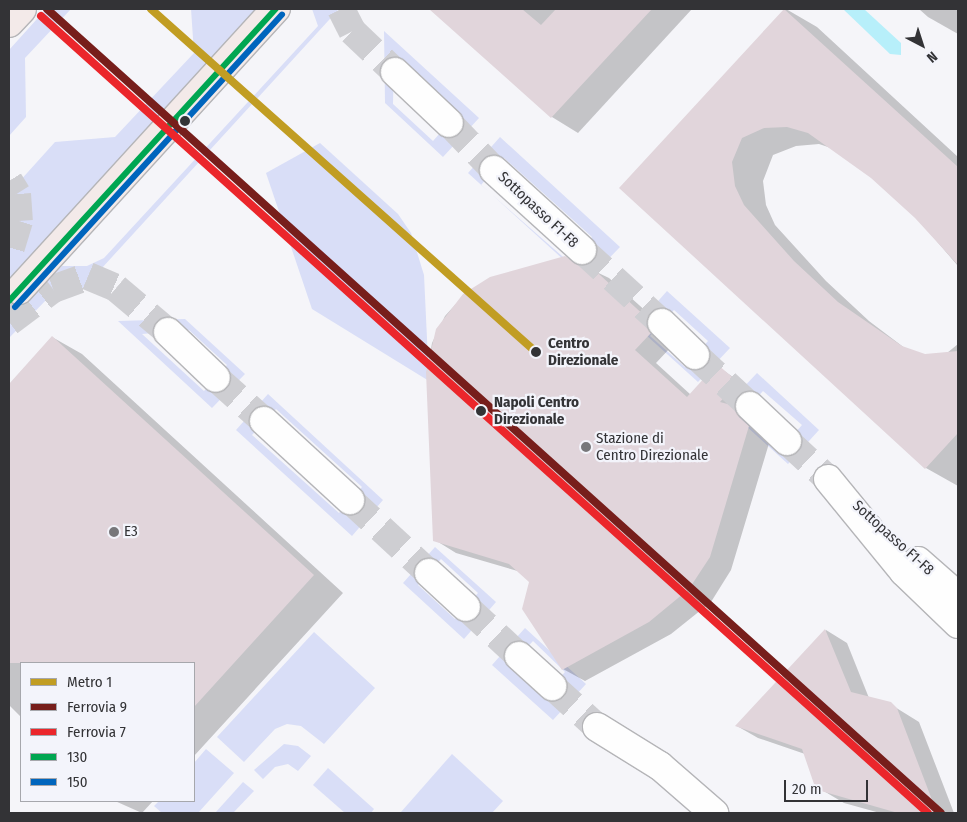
<!DOCTYPE html>
<html>
<head>
<meta charset="utf-8">
<style>
  body { margin:0 }
  #map { position:relative; width:967px; height:822px; overflow:hidden; background:#f5f5f9; font-family:"Fira Sans Condensed",sans-serif }
  div>[style] { position:absolute }
  [style*='--x'] { left:calc(var(--x)*1px); top:calc(var(--y)*1px); width:calc(var(--w)*1px); rotate:calc(var(--a)*1deg) }
  .green>* { inset:0; background:#d9def7 }
  .water>* { inset:0; background:#b7effa }
  .shadow>* { inset:0; background:#0003 }
  .building>* { inset:0; background:#e1d5db }
  .minor-tunnel>* { height:28px; margin-top:-14px; transform-origin:0; background:repeating-linear-gradient(90deg,#ceced2 0 28px,transparent 0 42px) }
  .roads { filter:drop-shadow(1px 0 #b5b5b8) drop-shadow(-1px 0 #b5b5b8) drop-shadow(0 1px #b5b5b8) drop-shadow(0 -1px #b5b5b8) }
  .minor>* { height:28px; margin:-14px; padding:0 14px; transform-origin:14px; border-radius:14px; background:#fefefe }
  .major>* { height:28px; margin:-14px; padding:0 14px; transform-origin:14px; border-radius:14px; background:#f3eae9 }
  .bus-1>* { height:6px; margin:-3px; padding:0 3px; transform-origin:3px; border-radius:3px; background:#00a651 }
  .bus-2>* { height:6px; margin:-3px; padding:0 3px; transform-origin:3px; border-radius:3px; background:#0065bd }
  .rail-1>* { height:8px; margin:-4px; padding:0 4px; transform-origin:4px; border-radius:4px; background:#771e1b }
  .rail-2>* { height:8px; margin:-4px; padding:0 4px; transform-origin:4px; border-radius:4px; background:#eb262b }
  .metro-1>* { height:8px; margin:-4px; padding:0 4px; transform-origin:4px; border-radius:4px; background:#c19d23 }
  .dots>* { width:14px; height:14px; translate:-50% -50%; box-sizing:border-box; border:2px solid #f3f4fb; border-radius:50% }
  span { translate:-50% -50%; white-space:nowrap; text-align:center; line-height:1.15; -webkit-text-stroke:4.5px #f3f4fb; paint-order:stroke }
  .street-label { font-size:15px; color:#333336 }
  .stop-label { font-size:15px; color:#333336; font-weight:700 }
  .left { translate:0 -50%; text-align:left }
  .poi-label { font-size:15px; color:#333336 }
  .frame { position:absolute; inset:0; border:10px solid #333336; pointer-events:none }
  .legend { position:absolute; left:20px; top:662px; width:175px; height:140px; box-sizing:border-box; background:#f3f4fb; border:1px solid #a6a7ac; margin:0; padding:6px 9px; list-style:none; font-size:15px; color:#333336 }
  .legend li { display:flex; align-items:center; gap:10px; height:25px }
  .legend b { width:25px; border:1px solid #a6a7ac }
  .north { position:absolute; left:897px; top:20px; width:50px; height:50px; -webkit-text-stroke:4px #f3f4fb; paint-order:stroke; rotate:140deg; font-size:14px; font-weight:700; line-height:20px; text-align:center; color:#333336 }
  .north::after { content:''; display:block; margin:auto; width:18px; height:22px; background:#333336; clip-path:polygon(50% 0,100% 100%,50% 72%,0 100%) }
  .scale { position:absolute; left:784px; top:780px; width:84px; height:22px; box-sizing:border-box; border:2px solid #333336; border-top:0; padding-left:6px; font-size:15px; line-height:18px; white-space:nowrap; color:#333336; -webkit-text-stroke:4px #f3f4fb; paint-order:stroke }
</style>
</head>
<body>
<div id="map">
  <div class="green">
    <div style="clip-path:polygon(46px 9px,71px 9px,25px 58px,26px 117px,9px 136px,9px 50px)"></div>
    <div style="clip-path:polygon(191px 9px,259px 9px,9px 282px,9px 193px,55px 142px,115px 137px,194px 53px)"></div>
    <div style="clip-path:polygon(312px 9px,339px 9px,80px 292px,49px 297px,9px 338px,9px 292px,39px 289px,62px 266px,87px 266px,104px 258px,318px 26px)"></div>
    <div style="clip-path:polygon(evenodd,384px 31px,479px 118px,443px 157px,385px 103px,384px 31px,394px 55px,456px 115px,433px 141px,393px 104px,394px 55px)"></div>
    <div style="clip-path:polygon(evenodd,500px 137px,620px 247px,587px 281px,468px 173px,500px 137px,504px 158px,592px 237px,570px 263px,481px 185px,504px 158px)"></div>
    <div style="clip-path:polygon(320px 143px,398px 214px,411px 233px,424px 275px,429px 381px,312px 309px,266px 173px)"></div>
    <div style="clip-path:polygon(evenodd,667px 291px,730px 348px,698px 382px,636px 326px,667px 291px,674px 310px,708px 341px,685px 367px,650px 336px,674px 310px)"></div>
    <div style="clip-path:polygon(evenodd,185px 319px,245px 374px,212px 408px,118px 321px,185px 319px,189px 330px,227px 365px,204px 391px,142px 334px,189px 330px)"></div>
    <div style="clip-path:polygon(evenodd,757px 373px,819px 430px,788px 464px,725px 407px,757px 373px,763px 391px,802px 425px,779px 451px,740px 416px,763px 391px)"></div>
    <div style="clip-path:polygon(evenodd,268px 394px,383px 500px,352px 536px,236px 430px,268px 394px,276px 409px,362px 487px,339px 513px,252px 435px,276px 409px)"></div>
    <div style="clip-path:polygon(evenodd,435px 547px,496px 602px,464px 639px,403px 583px,435px 547px,441px 559px,478px 593px,455px 619px,418px 585px,441px 559px)"></div>
    <div style="clip-path:polygon(evenodd,525px 628px,586px 684px,553px 720px,492px 665px,525px 628px,533px 641px,565px 672px,542px 697px,509px 667px,533px 641px)"></div>
    <div style="clip-path:polygon(314px 632px,375px 688px,324px 744px,301px 726px,287px 724px,275px 729px,244px 762px,217px 737px)"></div>
    <div style="clip-path:polygon(284px 744px,298px 746px,311px 756px,298px 771px,288px 764px,275px 767px,263px 779px,254px 770px)"></div>
    <div style="clip-path:polygon(206px 749px,234px 773px,198px 813px,162px 813px,154px 806px,159px 801px,194px 801px,194px 763px)"></div>
    <div style="clip-path:polygon(452px 754px,503px 801px,492px 813px,403px 813px,401px 812px)"></div>
    <div style="clip-path:polygon(328px 768px,374px 809px,371px 813px,345px 813px,313px 785px)"></div>
    <div style="clip-path:polygon(243px 782px,254px 791px,233px 813px,215px 813px)"></div>
  </div>
  <div class="water">
    <div style="clip-path:polygon(843px 9px,864px 9px,901px 43px,901px 55px,890px 54px)"></div>
  </div>
  <div class="shadow">
    <div style="clip-path:polygon(430px 9px,692px 9px,578px 133px,552px 117px)"></div>
    <div style="clip-path:polygon(786px 9px,817px 27px,958px 157px,958px 266px,916px 217px,872px 177px,834px 149px,819px 144px,796px 146px,773px 155px,763px 181px,766px 205px,775px 225px,826px 281px,869px 321px,906px 349px,925px 355px,947px 353px,958px 344px,958px 486px,926px 468px,621px 188px)"></div>
    <div style="clip-path:polygon(919px 9px,958px 9px,958px 34px,928px 17px)"></div>
    <div style="clip-path:polygon(565px 257px,609px 278px,669px 332px,672px 346px,656px 363px,691px 395px,717px 366px,759px 395px,743px 412px,770px 440px,731px 570px,711px 602px,671px 634px,585px 681px,563px 669px,531px 581px,521px 572px,456px 553px,435px 540px,427px 372px,432px 343px,445px 316px,464px 295px)"></div>
    <div style="clip-path:polygon(52px 337px,82px 354px,343px 593px,194px 756px,194px 663px,21px 663px,21px 717px,9px 705px,9px 385px)"></div>
    <div style="clip-path:polygon(826px 630px,847px 643px,869px 698px,890px 704px,919px 722px,954px 813px,880px 813px,844px 803px,822px 790px,805px 754px,758px 738px,737px 726px)"></div>
    <div style="clip-path:polygon(115px 801px,153px 801px,142px 813px)"></div>
  </div>
  <div class="building">
    <div style="clip-path:polygon(429px 9px,522px 9px,541px 25px,556px 9px,652px 9px,551px 118px)"></div>
    <div style="clip-path:polygon(784px 9px,958px 167px,958px 265px,915px 218px,871px 178px,808px 133px,787px 127px,764px 128px,742px 138px,732px 162px,735px 186px,744px 205px,794px 261px,838px 302px,902px 346px,925px 354px,958px 351px,958px 433px,925px 469px,619px 188px)"></div>
    <div style="clip-path:polygon(565px 256px,578px 265px,588px 264px,647px 318px,651px 333px,635px 350px,687px 397px,717px 364px,738px 382px,720px 402px,735px 406px,739px 417px,749px 426px,710px 557px,689px 589px,649px 622px,562px 670px,522px 609px,529px 582px,509px 564px,433px 541px,426px 372px,436px 329px,463px 294px,490px 277px)"></div>
    <div style="clip-path:polygon(52px 336px,314px 575px,194px 707px,194px 663px,9px 663px,9px 384px)"></div>
    <div style="clip-path:polygon(825px 629px,851px 692px,891px 702px,897px 708px,937px 813px,898px 813px,821px 791px,814px 784px,802px 749px,735px 726px)"></div>
  </div>
  <div class="minor-tunnel">
    <div style="--x:341;--y:9;--w:25;--a:63"></div>
    <div style="--x:352;--y:31;--w:59;--a:43.6"></div>
    <div style="--x:449;--y:123;--w:65;--a:46.2"></div>
    <div style="--x:9;--y:181;--w:15;--a:58"></div>
    <div style="--x:17;--y:194;--w:27;--a:86"></div>
    <div style="--x:19;--y:221;--w:34;--a:107"></div>
    <div style="--x:582;--y:250;--w:108;--a:42.4"></div>
    <div style="--x:9;--y:322;--w:55;--a:-36.9"></div>
    <div style="--x:53;--y:289;--w:37;--a:-20"></div>
    <div style="--x:88;--y:276;--w:30;--a:23"></div>
    <div style="--x:116;--y:288;--w:68;--a:40.2"></div>
    <div style="--x:695;--y:355;--w:75;--a:42.8"></div>
    <div style="--x:216;--y:378;--w:64;--a:41.9"></div>
    <div style="--x:787;--y:441;--w:56;--a:42.8"></div>
    <div style="--x:350;--y:500;--w:108;--a:42.7"></div>
    <div style="--x:466;--y:607;--w:72;--a:42.8"></div>
    <div style="--x:552;--y:686;--w:61;--a:42.3"></div>
  </div>
  <div class="roads">
    <div class="minor">
      <div style="--x:395;--y:72;--w:74;--a:43.4"></div>
      <div style="--x:494;--y:170;--w:119;--a:42.3"></div>
      <div style="--x:662;--y:323;--w:46;--a:44.1"></div>
      <div style="--x:168;--y:332;--w:66;--a:43.8"></div>
      <div style="--x:750;--y:406;--w:51;--a:43.4"></div>
      <div style="--x:264;--y:421;--w:117;--a:42.6"></div>
      <div style="--x:828;--y:479;--w:120;--a:50.7"></div>
      <div style="--x:904;--y:572;--w:75;--a:43.9"></div>
      <div style="--x:918;--y:561;--w:53;--a:41.2"></div>
      <div style="--x:429;--y:573;--w:50;--a:42.6"></div>
      <div style="--x:519;--y:656;--w:45;--a:42.3"></div>
      <div style="--x:597;--y:727;--w:74;--a:31.8"></div>
      <div style="--x:660;--y:766;--w:72;--a:41"></div>
    </div>
    <div class="major">
      <div style="--x:9;--y:23;--w:19;--a:-47"></div>
      <div style="--x:19;--y:290;--w:381;--a:-47.6"></div>
    </div>
  </div>
  <div class="bus-1">
    <div style="--x:9;--y:301;--w:396;--a:-47.6"></div>
  </div>
  <div class="bus-2">
    <div style="--x:15;--y:307;--w:396;--a:-47.6"></div>
  </div>
  <div class="rail-1">
    <div style="--x:47;--y:9;--w:1202;--a:41.97"></div>
  </div>
  <div class="rail-2">
    <div style="--x:41;--y:16;--w:1192;--a:41.94"></div>
  </div>
  <div class="metro-1">
    <div style="--x:151;--y:9;--w:516;--a:41.7"></div>
  </div>
  <div class="dots">
    <div style="left:185px;top:121px;background:#333336"></div>
    <div style="left:536px;top:352px;background:#333336"></div>
    <div style="left:481px;top:411px;background:#333336"></div>
    <div style="left:586px;top:447px;background:#77777a"></div>
    <div style="left:114px;top:532px;background:#77777a"></div>
  </div>
  <div class="street-label">
    <span style="left:538px;top:210px;rotate:43deg">Sottopasso F1-F8</span>
    <span style="left:893px;top:538px;rotate:42deg">Sottopasso F1-F8</span>
  </div>
  <div class="stop-label">
    <span class="left" style="left:548px;top:352px">Centro<br>Direzionale</span>
    <span class="left" style="left:494px;top:411px">Napoli Centro<br>Direzionale</span>
  </div>
  <div class="poi-label">
    <span class="left" style="left:596px;top:447px">Stazione di<br>Centro Direzionale</span>
    <span class="left" style="left:124px;top:532px">E3</span>
  </div>
  <div class="frame"></div>
  <ul class="legend">
  <li><b style="height:6px;background:#c19d23"></b>Metro 1</li>
  <li><b style="height:6px;background:#771e1b"></b>Ferrovia 9</li>
  <li><b style="height:6px;background:#eb262b"></b>Ferrovia 7</li>
  <li><b style="height:6px;background:#00a651"></b>130</li>
  <li><b style="height:6px;background:#0065bd"></b>150</li>
  </ul>
  <div class="north">N</div>
  <div class="scale">20 m</div>
</div>
</body>
</html>
